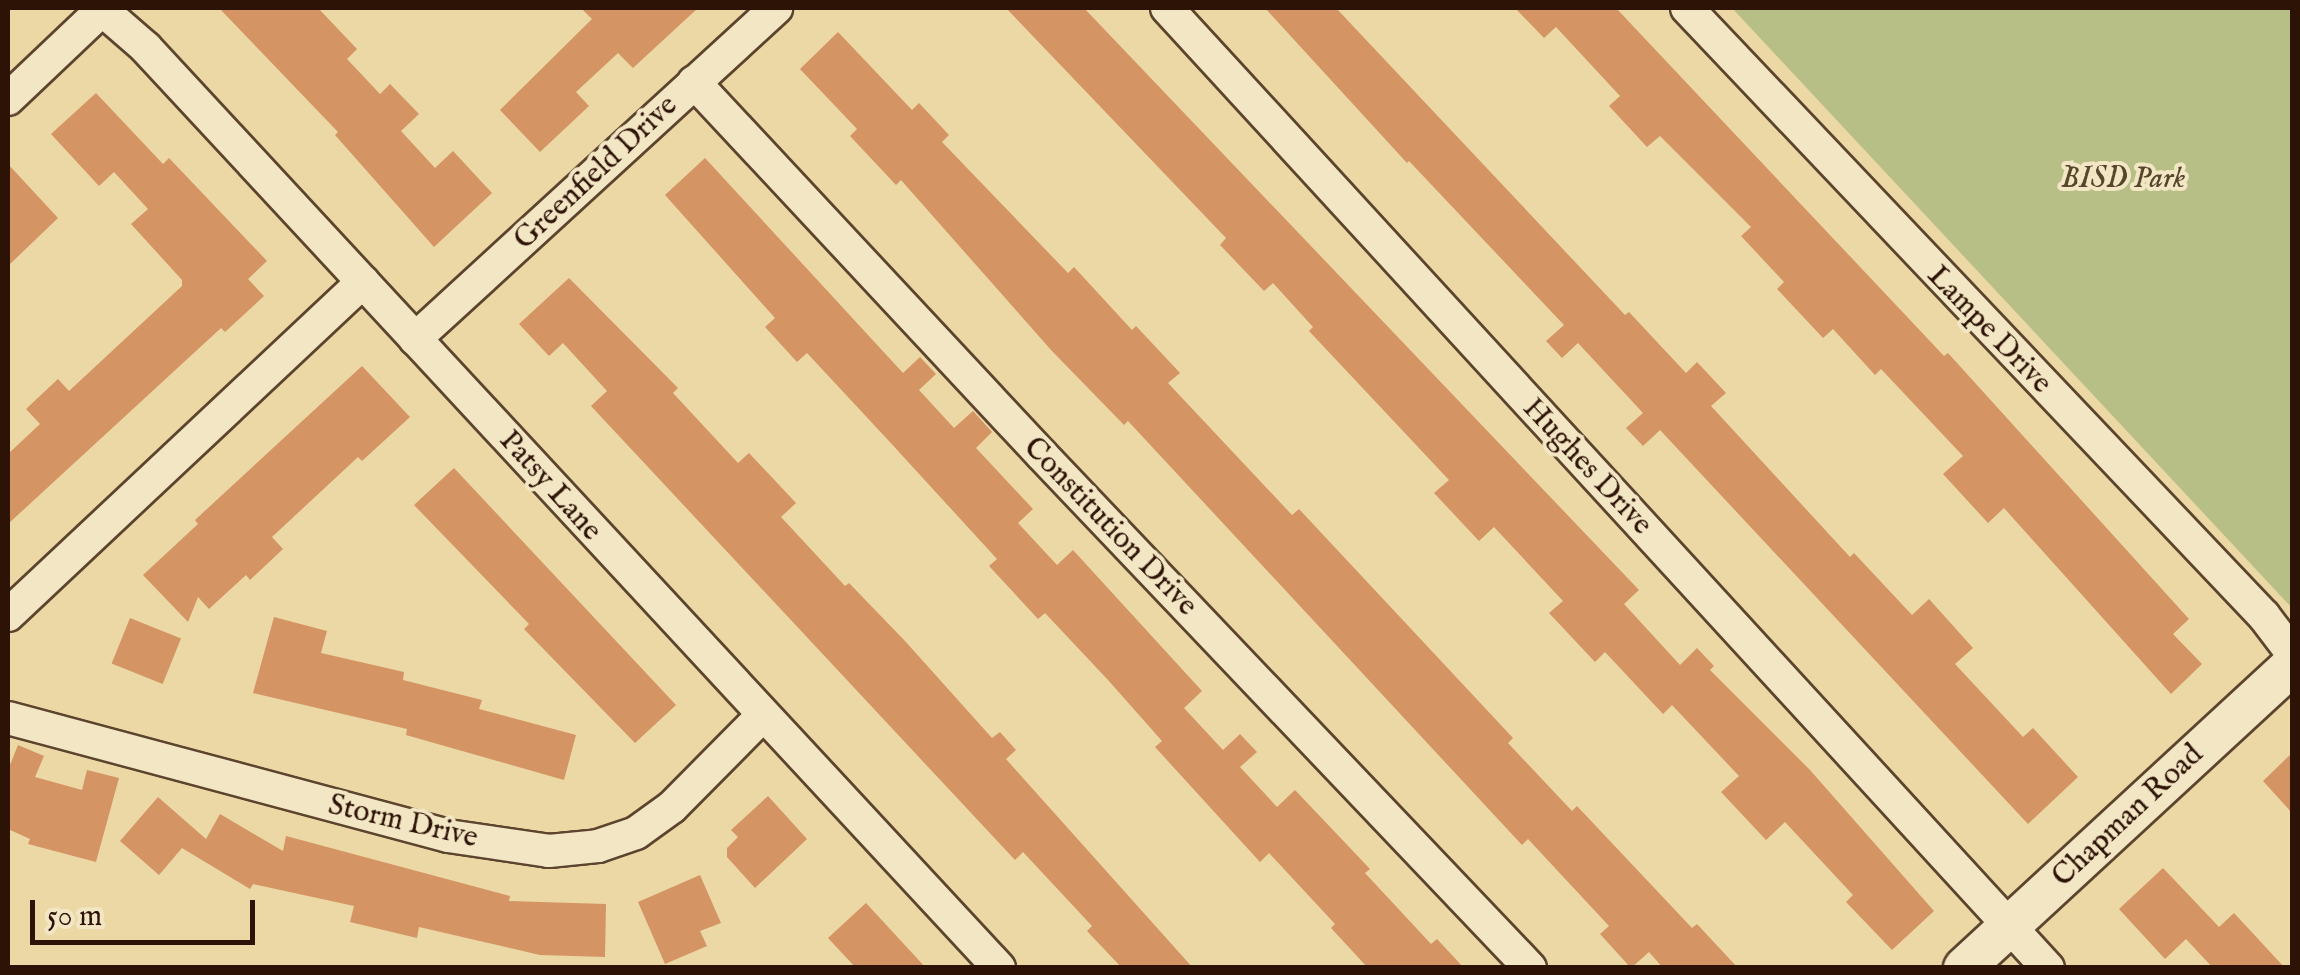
<!DOCTYPE html>
<html>
<head>
<meta charset="utf-8">
<style>
  body { margin:0 }
  #map { position:relative; width:2300px; height:975px; overflow:hidden; background:#ebd8a5; font-family:"IM FELL English",serif }
  div>[style] { position:absolute }
  [style*='--x'] { left:calc(var(--x)*1px); top:calc(var(--y)*1px); width:calc(var(--w)*1px); rotate:calc(var(--a)*1deg) }
  .green>* { inset:0; background:#b7bf86 }
  .building>* { inset:0; background:#d49464; transform-origin:0 0 }
  .roads { filter:drop-shadow(2px 0 #5c442e) drop-shadow(-2px 0 #5c442e) drop-shadow(0 2px #5c442e) drop-shadow(0 -2px #5c442e) }
  .minor>* { height:32px; margin:-16px; padding:0 16px; transform-origin:16px; border-radius:16px; background:#f2e6c4 }
  .tertiary>* { height:40px; margin:-20px; padding:0 20px; transform-origin:20px; border-radius:20px; background:#f2e6c4 }
  span { translate:-50% -50%; white-space:nowrap; text-align:center; line-height:1.15; -webkit-text-stroke:8px #f2e6c4; paint-order:stroke }
  .street-label { font-size:30px; color:#2d1206 }
  .park-label { font-size:30px; color:#56462c; font-style:italic }
  .frame { position:absolute; inset:0; border:10px solid #2d1206; pointer-events:none }
  .scale { position:absolute; left:30px; top:900px; width:225px; height:45px; box-sizing:border-box; border:5px solid #2d1206; border-top:0; padding-left:12px; font-size:30px; line-height:35px; white-space:nowrap; color:#2d1206; -webkit-text-stroke:8px #f2e6c4; paint-order:stroke }
</style>
</head>
<body>
<div id="map">
  <div class="green">
    <div style="clip-path:polygon(1732px 8px,2292px 8px,2292px 608px)"></div>
  </div>
  <div class="building">
    <div style="clip-path:polygon(219px 8px,318px 8px,357px 49px,347px 59px,380px 94px,390px 84px,419px 114px,401px 131px,435px 168px,453px 151px,492px 193px,434px 247px,335px 135px,338px 132px)"></div>
    <div style="clip-path:polygon(581px 8px,698px 8px,633px 68px,618px 53px,576px 92px,589px 106px,540px 152px,500px 110px,592px 19px)"></div>
    <div style="clip-path:polygon(1006px 8px,1084px 8px,1639px 590px,1624px 604px,1680px 665px,1697px 648px,1714px 666px,1710px 670px,1810px 770px,1934px 911px,1892px 950px,1846px 902px,1853px 895px,1785px 822px,1766px 840px,1721px 792px,1739px 776px,1672px 705px,1663px 714px,1605px 652px,1595px 662px,1549px 613px,1563px 601px,1494px 527px,1479px 541px,1434px 493px,1449px 480px,1309px 331px,1313px 327px,1273px 283px,1264px 291px,1220px 245px,1226px 238px)"></div>
    <div style="clip-path:polygon(1265px 8px,1336px 8px,1625px 315px,1629px 312px,1686px 373px,1697px 362px,1726px 393px,1711px 406px,1850px 557px,1854px 553px,1912px 615px,1929px 599px,1973px 648px,1955px 664px,2023px 737px,2033px 728px,2078px 777px,2028px 824px,1660px 430px,1643px 446px,1626px 428px,1643px 413px,1578px 343px,1562px 358px,1546px 341px,1564px 325px,1409px 161px,1407px 163px)"></div>
    <div style="clip-path:polygon(1515px 8px,1616px 8px,1944px 356px,1948px 353px,2189px 619px,2173px 634px,2202px 664px,2171px 694px,2004px 508px,1988px 523px,1943px 474px,1963px 456px,1881px 369px,1875px 375px,1833px 329px,1823px 338px,1777px 289px,1784px 282px,1741px 236px,1751px 227px,1660px 136px,1647px 147px,1609px 106px,1620px 96px,1556px 27px,1544px 38px)"></div>
    <div style="clip-path:polygon(838px 32px,912px 110px,919px 103px,949px 135px,942px 142px,1068px 273px,1074px 267px,1132px 330px,1136px 326px,1180px 373px,1168px 383px,1292px 515px,1299px 509px,1513px 738px,1508px 743px,1572px 811px,1577px 806px,1692px 928px,1697px 924px,1738px 968px,1663px 968px,1649px 952px,1631px 968px,1600px 934px,1609px 926px,1528px 839px,1522px 845px,1128px 421px,1124px 425px,1051px 350px,901px 180px,896px 185px,850px 136px,857px 129px,800px 69px)"></div>
    <div style="clip-path:polygon(96px 93px,163px 164px,169px 158px,267px 261px,248px 279px,264px 296px,225px 332px,221px 328px,8px 524px,8px 454px,40px 424px,26px 409px,58px 379px,69px 391px,182px 286px,182px 280px,131px 224px,148px 209px,114px 172px,99px 186px,51px 134px)"></div>
    <div style="clip-path:polygon(705px 158px,903px 373px,920px 357px,936px 374px,919px 390px,954px 428px,973px 411px,992px 432px,976px 448px,1033px 509px,1018px 523px,1057px 565px,1073px 550px,1202px 691px,1184px 708px,1223px 750px,1240px 734px,1257px 752px,1240px 767px,1277px 807px,1295px 790px,1370px 869px,1365px 873px,1431px 944px,1437px 939px,1464px 968px,1368px 968px,1331px 928px,1335px 924px,1269px 853px,1260px 862px,1155px 747px,1162px 741px,1108px 680px,1045px 613px,1038px 619px,989px 566px,997px 559px,888px 440px,807px 353px,797px 362px,765px 327px,775px 318px,665px 195px)"></div>
    <div style="clip-path:polygon(8px 164px,58px 218px,8px 266px)"></div>
    <div style="clip-path:polygon(569px 278px,678px 388px,673px 393px,738px 463px,749px 453px,796px 503px,781px 517px,845px 586px,849px 583px,905px 641px,992px 738px,1000px 732px,1016px 750px,1006px 759px,1193px 968px,1122px 968px,1087px 931px,1092px 926px,1023px 852px,1015px 860px,591px 406px,607px 391px,563px 343px,549px 356px,519px 324px)"></div>
    <div style="clip-path:polygon(362px 366px,410px 417px,362px 461px,358px 457px,272px 537px,283px 549px,250px 580px,246px 575px,209px 609px,198px 597px,188px 622px,143px 575px,198px 524px,195px 520px)"></div>
    <div style="clip-path:polygon(454px 468px,676px 705px,635px 743px,524px 629px,529px 624px,414px 505px)"></div>
    <div style="clip-path:polygon(274px 617px,327px 631px,321px 653px,404px 672px,403px 680px,482px 700px,479px 709px,576px 735px,564px 780px,406px 735px,407px 729px,253px 693px)"></div>
    <div style="left:130px;top:618px;width:55px;height:49px;rotate:22deg"></div>
    <div style="clip-path:polygon(18px 745px,44px 756px,35px 777px,82px 790px,87px 770px,119px 778px,96px 862px,28px 844px,30px 839px,8px 829px,8px 770px)"></div>
    <div style="clip-path:polygon(2292px 753px,2292px 813px,2263px 781px)"></div>
    <div style="clip-path:polygon(768px 796px,807px 839px,755px 888px,727px 857px,727px 848px,738px 837px,731px 830px)"></div>
    <div style="clip-path:polygon(158px 797px,206px 839px,220px 814px,283px 851px,286px 836px,510px 896px,509px 901px,606px 904px,605px 957px,540px 955px,419px 927px,417px 938px,350px 922px,354px 906px,253px 884px,250px 889px,182px 848px,159px 875px,120px 841px)"></div>
    <div style="clip-path:polygon(2163px 868px,2219px 927px,2234px 913px,2285px 968px,2213px 968px,2186px 939px,2165px 959px,2119px 909px)"></div>
    <div style="clip-path:polygon(700px 875px,721px 923px,700px 931px,707px 946px,665px 964px,638px 902px)"></div>
    <div style="clip-path:polygon(866px 903px,926px 968px,856px 968px,828px 938px)"></div>
  </div>
  <div class="roads">
    <div class="minor">
      <div style="--x:100;--y:8;--w:60;--a:40.9"></div>
      <div style="--x:145;--y:47;--w:1256;--a:47.16"></div>
      <div style="--x:1167;--y:8;--w:1303;--a:47.46"></div>
      <div style="--x:1687;--y:8;--w:838;--a:46.5"></div>
      <div style="--x:2264;--y:616;--w:46;--a:52.9"></div>
      <div style="--x:694;--y:82;--w:510;--a:46.99"></div>
      <div style="--x:1042;--y:455;--w:708;--a:46.43"></div>
      <div style="--x:8;--y:99;--w:132;--a:-43.5"></div>
      <div style="--x:415;--y:339;--w:490;--a:-42.5"></div>
      <div style="--x:8;--y:615;--w:487;--a:-43.2"></div>
      <div style="--x:8;--y:718;--w:456;--a:15"></div>
      <div style="--x:448;--y:836;--w:102;--a:8.4"></div>
      <div style="--x:549;--y:851;--w:49;--a:-5.8"></div>
      <div style="--x:598;--y:846;--w:40;--a:-18.9"></div>
      <div style="--x:636;--y:833;--w:44;--a:-35.8"></div>
      <div style="--x:672;--y:807;--w:127;--a:-45.3"></div>
    </div>
    <div class="tertiary">
      <div style="--x:1964;--y:968;--w:447;--a:-42.7"></div>
    </div>
  </div>
  <div class="street-label">
    <span style="left:596px;top:173px;rotate:-43deg">Greenfield Drive</span>
    <span style="left:1989px;top:330px;rotate:46deg">Lampe Drive</span>
    <span style="left:1587px;top:467px;rotate:47deg">Hughes Drive</span>
    <span style="left:550px;top:486px;rotate:48deg">Patsy Lane</span>
    <span style="left:1110px;top:527px;rotate:46deg">Constitution Drive</span>
    <span style="left:2128px;top:816px;rotate:-43deg">Chapman Road</span>
    <span style="left:403px;top:822px;rotate:13deg">Storm Drive</span>
  </div>
  <div class="park-label">
    <span style="left:2123px;top:179px">BISD Park</span>
  </div>
  <div class="frame"></div>
  <div class="scale">50 m</div>
</div>
</body>
</html>
